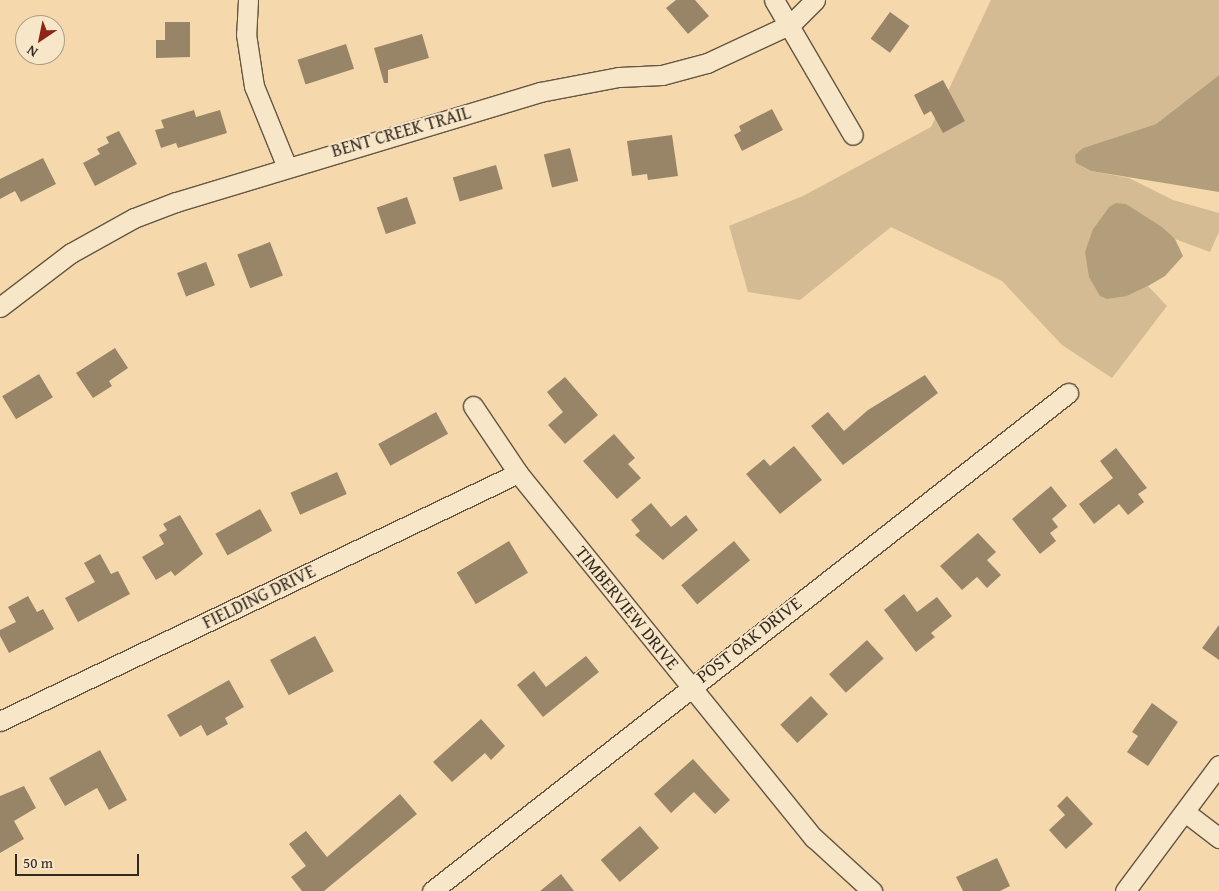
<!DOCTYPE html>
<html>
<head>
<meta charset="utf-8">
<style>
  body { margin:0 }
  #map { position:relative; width:1219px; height:891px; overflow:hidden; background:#f5d9ac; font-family:"Gentium Book Plus",serif }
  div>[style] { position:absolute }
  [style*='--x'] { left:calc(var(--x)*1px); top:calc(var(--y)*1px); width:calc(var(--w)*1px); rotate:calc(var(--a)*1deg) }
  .green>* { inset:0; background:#d4bb94 }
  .water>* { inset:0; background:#b39e7c }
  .building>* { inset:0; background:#988568; transform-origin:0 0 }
  .roads { filter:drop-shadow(1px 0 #645642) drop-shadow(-1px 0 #645642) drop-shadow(0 1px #645642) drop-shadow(0 -1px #645642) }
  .minor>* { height:19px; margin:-9.5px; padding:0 9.5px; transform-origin:9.5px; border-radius:9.5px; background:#f8e6c9 }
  span { translate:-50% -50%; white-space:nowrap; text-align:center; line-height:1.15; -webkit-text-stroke:4px #f8e6c9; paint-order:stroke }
  .street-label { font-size:18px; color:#332a1f }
  .north { position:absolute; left:15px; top:15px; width:50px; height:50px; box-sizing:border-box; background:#f8e6c9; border:1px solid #a99b85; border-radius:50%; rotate:214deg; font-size:14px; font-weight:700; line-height:20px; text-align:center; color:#332a1f }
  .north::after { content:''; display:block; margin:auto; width:18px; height:22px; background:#8f2418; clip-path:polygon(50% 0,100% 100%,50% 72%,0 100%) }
  .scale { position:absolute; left:15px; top:854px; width:124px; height:22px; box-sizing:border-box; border:2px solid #332a1f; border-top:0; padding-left:6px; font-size:15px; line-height:18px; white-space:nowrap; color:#332a1f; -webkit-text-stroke:4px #f8e6c9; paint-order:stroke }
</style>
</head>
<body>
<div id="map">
  <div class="green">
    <div style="clip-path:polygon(991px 0,1219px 0,1219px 75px,1156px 124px,1083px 148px,1076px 163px,1091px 171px,1129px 178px,1173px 200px,1219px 213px,1219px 232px,1210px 252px,1175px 239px,1126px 204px,1109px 207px,1093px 229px,1089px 277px,1094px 284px,1127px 296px,1148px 286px,1167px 306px,1112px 378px,1062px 345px,1002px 281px,891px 227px,800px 300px,748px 292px,729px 226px,803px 196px,931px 127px)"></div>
  </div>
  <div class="water">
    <div style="clip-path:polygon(1219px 75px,1219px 192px,1091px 171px,1076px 163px,1075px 155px,1083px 148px,1156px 124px)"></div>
    <div style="clip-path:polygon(1116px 203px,1126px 204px,1162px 227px,1175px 239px,1183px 256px,1165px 276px,1148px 286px,1127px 296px,1107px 299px,1100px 296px,1089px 277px,1085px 252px,1093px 229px,1109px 207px)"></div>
  </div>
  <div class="building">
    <div style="clip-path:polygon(676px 0,695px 0,709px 16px,688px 34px,666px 8px)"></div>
    <div style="left:890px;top:12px;width:24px;height:33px;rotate:36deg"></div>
    <div style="clip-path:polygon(165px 22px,190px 22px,190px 57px,156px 58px,156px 40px,165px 40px)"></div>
    <div style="clip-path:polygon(422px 34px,429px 58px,388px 70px,388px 83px,384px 83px,374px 48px)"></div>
    <div style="left:346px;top:44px;width:26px;height:51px;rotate:72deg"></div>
    <div style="clip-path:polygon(943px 80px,965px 121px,943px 133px,931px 111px,924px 115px,914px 95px)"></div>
    <div style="clip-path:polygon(772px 109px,783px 130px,742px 151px,734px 135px,741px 131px,739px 126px)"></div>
    <div style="clip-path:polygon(194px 110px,196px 117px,220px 110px,227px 133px,178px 148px,176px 143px,161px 148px,155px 130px,164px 128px,161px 120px)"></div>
    <div style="clip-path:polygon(119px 131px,137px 164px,95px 186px,83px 163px,100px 154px,97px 149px,109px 143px,106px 137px)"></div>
    <div style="clip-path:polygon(672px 135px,678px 176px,648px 180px,647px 174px,632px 176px,627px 141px)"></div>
    <div style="left:570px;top:148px;width:34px;height:27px;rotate:76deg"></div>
    <div style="clip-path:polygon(43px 158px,56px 184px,21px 202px,15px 191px,0 199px,0 179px)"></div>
    <div style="left:496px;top:165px;width:25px;height:45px;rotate:74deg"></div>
    <div style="left:407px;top:197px;width:28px;height:32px;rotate:71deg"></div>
    <div style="left:270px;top:242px;width:36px;height:35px;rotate:69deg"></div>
    <div style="left:206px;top:262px;width:25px;height:31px;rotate:69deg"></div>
    <div style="clip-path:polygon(115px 348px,128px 368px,109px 381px,112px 386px,93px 398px,76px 373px)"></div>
    <div style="left:39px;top:374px;width:27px;height:43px;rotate:59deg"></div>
    <div style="clip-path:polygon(925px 375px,938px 393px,843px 465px,811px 426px,828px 412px,844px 431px,868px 410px)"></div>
    <div style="clip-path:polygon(565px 377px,598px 415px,565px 444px,548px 425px,563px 412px,547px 392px)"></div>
    <div style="left:436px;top:412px;width:25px;height:66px;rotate:61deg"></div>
    <div style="clip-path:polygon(614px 434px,635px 458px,628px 464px,641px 478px,617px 499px,583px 461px)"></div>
    <div style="clip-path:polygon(794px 446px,822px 480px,780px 514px,746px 474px,764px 459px,770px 466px)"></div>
    <div style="clip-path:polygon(1116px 448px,1147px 488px,1138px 494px,1144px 502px,1128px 515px,1119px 504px,1094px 524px,1079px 504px,1113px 478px,1100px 461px)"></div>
    <div style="left:337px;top:472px;width:24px;height:51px;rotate:66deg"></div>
    <div style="clip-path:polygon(1051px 486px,1067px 506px,1052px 519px,1058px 527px,1050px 533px,1056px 541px,1040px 554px,1012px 519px)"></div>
    <div style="clip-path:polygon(651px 503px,671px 527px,686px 515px,698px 530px,663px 560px,635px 535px,640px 531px,631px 520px)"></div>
    <div style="left:260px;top:509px;width:25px;height:51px;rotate:61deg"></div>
    <div style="clip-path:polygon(180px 515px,203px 554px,175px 576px,171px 571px,156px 580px,142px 557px,164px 544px,159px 535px,167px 530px,163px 524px)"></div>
    <div style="clip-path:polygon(978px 533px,996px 552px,987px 560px,1001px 575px,987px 588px,977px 577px,962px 590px,940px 566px)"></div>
    <div style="left:509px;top:541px;width:37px;height:61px;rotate:59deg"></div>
    <div style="left:734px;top:541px;width:25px;height:69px;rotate:50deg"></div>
    <div style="clip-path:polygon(100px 554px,111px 574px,118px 571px,130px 594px,78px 622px,65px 598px,95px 582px,84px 563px)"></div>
    <div style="clip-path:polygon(904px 594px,917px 612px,937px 597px,952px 616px,931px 633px,935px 637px,916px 652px,884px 610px)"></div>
    <div style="clip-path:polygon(28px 596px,37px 612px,43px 609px,54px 629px,9px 653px,0 636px,0 630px,16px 622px,8px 607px)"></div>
    <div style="clip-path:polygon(1219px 625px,1219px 660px,1202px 648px)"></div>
    <div style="left:315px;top:636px;width:40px;height:51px;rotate:62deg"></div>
    <div style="left:867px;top:640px;width:25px;height:51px;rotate:48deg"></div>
    <div style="clip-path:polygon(586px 656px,599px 672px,543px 717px,517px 685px,534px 671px,546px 687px)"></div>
    <div style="clip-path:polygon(229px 680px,244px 707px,225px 718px,228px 724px,207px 736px,201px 725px,180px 737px,167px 715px)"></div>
    <div style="left:811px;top:696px;width:25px;height:42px;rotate:47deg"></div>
    <div style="clip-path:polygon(1152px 703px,1178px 722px,1148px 766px,1127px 752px,1138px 736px,1132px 732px)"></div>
    <div style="clip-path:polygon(481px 719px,505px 746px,491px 760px,485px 753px,452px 782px,433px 762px)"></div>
    <div style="clip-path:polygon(100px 750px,127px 800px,109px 810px,97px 788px,65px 806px,49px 778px)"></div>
    <div style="clip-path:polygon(693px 759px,730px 800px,715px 814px,694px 792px,671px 813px,654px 794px)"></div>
    <div style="clip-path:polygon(24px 786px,36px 808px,14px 821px,24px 839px,0 853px,0 796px)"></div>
    <div style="clip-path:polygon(400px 794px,417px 814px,324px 891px,302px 891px,291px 877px,306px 866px,289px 844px,306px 831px,327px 857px)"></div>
    <div style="clip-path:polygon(1067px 796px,1093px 824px,1066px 849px,1049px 830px,1065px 815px,1057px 806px)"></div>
    <div style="left:640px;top:826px;width:29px;height:52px;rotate:49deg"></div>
    <div style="clip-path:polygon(997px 858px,1010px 886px,1000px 891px,963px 891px,956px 877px)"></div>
    <div style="clip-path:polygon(561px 874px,574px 891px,540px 891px)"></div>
  </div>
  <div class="roads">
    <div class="minor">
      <div style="--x:248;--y:0;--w:34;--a:93"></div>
      <div style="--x:246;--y:34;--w:53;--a:81.3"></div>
      <div style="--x:254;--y:86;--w:85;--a:67.9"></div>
      <div style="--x:774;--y:0;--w:156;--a:59.7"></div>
      <div style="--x:0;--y:307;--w:89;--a:-37.3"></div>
      <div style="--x:71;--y:253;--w:72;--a:-29.1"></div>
      <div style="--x:134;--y:218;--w:45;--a:-20.9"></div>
      <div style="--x:176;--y:202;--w:380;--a:-16.8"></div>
      <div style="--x:540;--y:92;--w:80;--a:-10.8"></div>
      <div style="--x:619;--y:77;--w:43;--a:-2.7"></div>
      <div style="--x:662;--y:75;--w:47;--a:-14.9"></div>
      <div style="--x:707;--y:63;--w:93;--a:-24.9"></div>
      <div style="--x:791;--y:24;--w:34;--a:-45"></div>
      <div style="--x:473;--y:406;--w:81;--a:56.1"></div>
      <div style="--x:518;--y:473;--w:470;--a:51"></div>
      <div style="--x:814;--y:838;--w:79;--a:42.4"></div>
      <div style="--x:0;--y:721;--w:574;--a:-25.58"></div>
      <div style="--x:1185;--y:812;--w:43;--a:37.4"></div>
      <div style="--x:432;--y:891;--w:808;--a:-38.06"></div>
      <div style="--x:1125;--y:891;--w:157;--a:-53.3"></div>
    </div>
  </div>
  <div class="street-label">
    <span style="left:401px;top:132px;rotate:-16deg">BENT CREEK TRAIL</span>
    <span style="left:259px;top:597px;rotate:-26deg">FIELDING DRIVE</span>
    <span style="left:627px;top:608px;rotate:51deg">TIMBERVIEW DRIVE</span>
    <span style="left:749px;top:640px;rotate:-38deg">POST OAK DRIVE</span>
  </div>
  <div class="north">N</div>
  <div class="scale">50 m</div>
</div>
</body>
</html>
